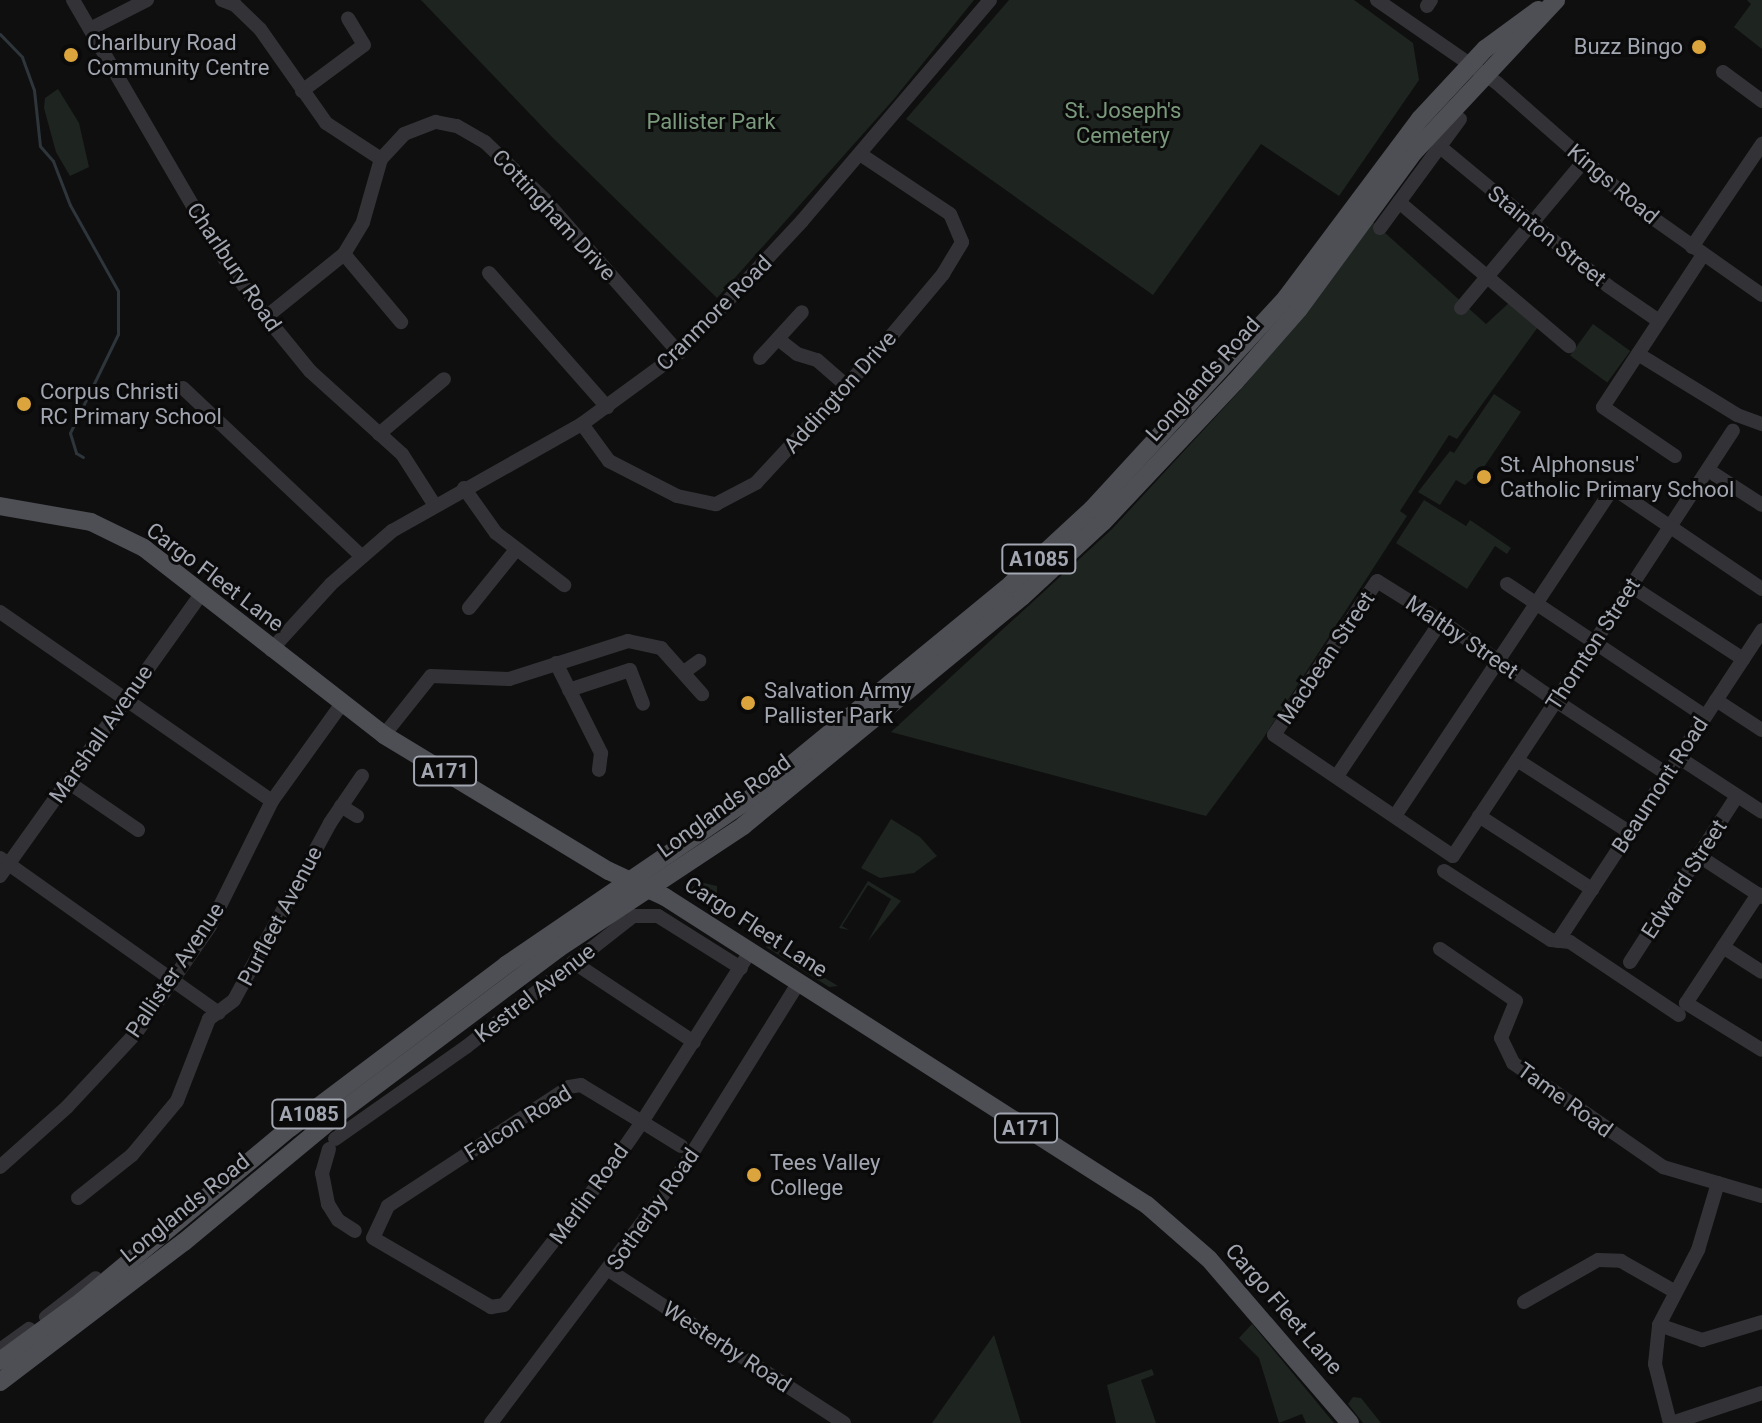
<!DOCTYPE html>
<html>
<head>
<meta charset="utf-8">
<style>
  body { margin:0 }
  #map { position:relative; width:1762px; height:1423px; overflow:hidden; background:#0f0f10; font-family:Roboto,sans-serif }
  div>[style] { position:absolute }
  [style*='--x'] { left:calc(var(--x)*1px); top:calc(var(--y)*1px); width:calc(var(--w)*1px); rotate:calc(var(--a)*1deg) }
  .green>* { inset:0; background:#1e241f; transform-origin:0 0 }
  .stream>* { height:3px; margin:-1.5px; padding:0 1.5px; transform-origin:1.5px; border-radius:1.5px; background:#2e363b }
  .minor>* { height:14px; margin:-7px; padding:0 7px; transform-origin:7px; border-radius:7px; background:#333337 }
  .major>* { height:18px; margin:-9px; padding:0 9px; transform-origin:9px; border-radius:9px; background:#4d4f54 }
  .dots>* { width:22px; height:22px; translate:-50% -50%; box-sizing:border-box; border:4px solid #0a0a0b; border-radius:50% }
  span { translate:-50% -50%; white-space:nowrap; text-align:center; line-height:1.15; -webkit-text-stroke:6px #0a0a0b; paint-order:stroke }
  .shield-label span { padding:2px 6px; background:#0a0a0b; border:2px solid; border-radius:6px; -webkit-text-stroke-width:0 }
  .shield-label { font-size:20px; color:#a2a6b0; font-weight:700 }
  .poi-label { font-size:22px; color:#a2a6b0 }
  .left { translate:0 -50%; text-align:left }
  .right { translate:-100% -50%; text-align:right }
  .park-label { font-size:22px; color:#7b997c }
  .street-label { font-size:22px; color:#a2a6b0 }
</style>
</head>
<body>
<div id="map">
  <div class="green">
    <div style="clip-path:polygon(421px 0,974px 0,894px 99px,717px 298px,552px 137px)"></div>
    <div style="clip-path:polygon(1009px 0,1354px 0,1413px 43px,1419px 80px,1339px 196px,1261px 144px,1153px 295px,906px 119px)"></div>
    <div style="clip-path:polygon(1747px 0,1762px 0,1762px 49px,1734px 27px,1751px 4px)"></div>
    <div style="clip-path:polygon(58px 89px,79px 123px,89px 167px,70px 176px,56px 152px,44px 108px,45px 98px)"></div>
    <div style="clip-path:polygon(1373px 222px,1486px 324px,1509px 303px,1538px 327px,1457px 439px,1449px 435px,1400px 511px,1407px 516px,1262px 740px,1206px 816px,891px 732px,1112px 529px,1245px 385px)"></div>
    <div style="left:1593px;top:324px;width:46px;height:39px;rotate:36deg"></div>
    <div style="clip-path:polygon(1494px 394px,1521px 412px,1482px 470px,1465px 485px,1456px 480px,1440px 505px,1418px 492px,1450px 451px,1454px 453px)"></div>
    <div style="clip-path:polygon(1424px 500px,1466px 526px,1470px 520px,1511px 548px,1507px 554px,1495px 546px,1467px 589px,1396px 543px)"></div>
    <div style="clip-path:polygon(891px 819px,920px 837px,937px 856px,914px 873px,880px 878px,861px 868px)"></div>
    <div style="clip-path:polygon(868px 881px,901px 901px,868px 941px,891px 899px,868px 885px,842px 926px,849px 930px,839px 928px)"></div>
    <div style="clip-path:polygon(700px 882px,717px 886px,717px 915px,689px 889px)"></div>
    <div style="clip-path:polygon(768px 943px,838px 986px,829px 987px,766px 947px)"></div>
    <div style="clip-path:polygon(1252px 1324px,1334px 1423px,1306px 1423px,1302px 1414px,1279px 1423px,1259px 1358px,1239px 1338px)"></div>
    <div style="clip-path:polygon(994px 1335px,1021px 1423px,932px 1423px)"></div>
    <div style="clip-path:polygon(1152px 1369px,1154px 1375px,1141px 1380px,1156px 1423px,1116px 1423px,1107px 1385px)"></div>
    <div style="clip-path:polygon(1353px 1397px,1361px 1398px,1381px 1423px,1363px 1423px,1348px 1404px)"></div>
  </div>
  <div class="stream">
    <div style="--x:0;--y:34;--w:32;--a:46"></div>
    <div style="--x:22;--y:57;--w:35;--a:70"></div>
    <div style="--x:34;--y:90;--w:56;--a:83.9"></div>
    <div style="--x:40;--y:146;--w:20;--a:49"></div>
    <div style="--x:53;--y:161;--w:47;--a:68.9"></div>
    <div style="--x:70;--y:205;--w:98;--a:60.8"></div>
    <div style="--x:118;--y:291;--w:43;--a:90"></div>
    <div style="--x:118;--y:334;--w:110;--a:115.9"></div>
    <div style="--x:70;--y:433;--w:21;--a:73"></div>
    <div style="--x:76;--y:453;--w:8;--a:30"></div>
  </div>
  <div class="minor">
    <div style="--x:73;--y:0;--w:290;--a:59.8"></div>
    <div style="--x:219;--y:251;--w:81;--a:54.5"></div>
    <div style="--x:266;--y:317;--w:70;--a:50.8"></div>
    <div style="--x:310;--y:371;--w:124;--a:42.1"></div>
    <div style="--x:402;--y:454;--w:59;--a:57.4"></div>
    <div style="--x:222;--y:0;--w:14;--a:21"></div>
    <div style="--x:235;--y:5;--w:35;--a:44"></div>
    <div style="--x:260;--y:29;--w:115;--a:54.9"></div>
    <div style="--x:326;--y:123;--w:66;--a:33.2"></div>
    <div style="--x:1377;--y:0;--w:146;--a:34.7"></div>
    <div style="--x:1497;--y:83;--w:191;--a:41.4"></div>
    <div style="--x:1640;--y:209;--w:149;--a:35.2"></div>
    <div style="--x:1427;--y:6;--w:7;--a:-56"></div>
    <div style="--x:90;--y:29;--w:64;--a:-27"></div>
    <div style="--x:1723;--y:72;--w:49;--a:36.6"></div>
    <div style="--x:302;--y:91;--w:77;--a:-36.6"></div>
    <div style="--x:364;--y:45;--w:31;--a:-121"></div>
    <div style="--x:1439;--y:146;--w:219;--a:39.6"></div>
    <div style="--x:1608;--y:286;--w:62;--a:34.5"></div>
    <div style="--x:1399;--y:202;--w:223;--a:40.3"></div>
    <div style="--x:1380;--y:228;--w:135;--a:-53.7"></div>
    <div style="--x:1692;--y:247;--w:125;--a:-55.8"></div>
    <div style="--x:344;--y:254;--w:89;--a:50"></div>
    <div style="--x:489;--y:273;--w:179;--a:48.6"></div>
    <div style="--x:1461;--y:308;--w:192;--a:-50.1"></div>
    <div style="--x:266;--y:317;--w:100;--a:-38.9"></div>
    <div style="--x:344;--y:254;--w:37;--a:-59"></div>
    <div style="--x:363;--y:222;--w:66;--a:-74.1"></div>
    <div style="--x:381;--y:159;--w:34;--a:-47"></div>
    <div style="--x:404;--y:134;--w:34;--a:-21"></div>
    <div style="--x:436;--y:122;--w:21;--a:11"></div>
    <div style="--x:457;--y:126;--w:32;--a:30"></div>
    <div style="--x:485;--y:142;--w:83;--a:44"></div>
    <div style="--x:545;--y:200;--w:203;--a:48.8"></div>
    <div style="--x:778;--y:339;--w:24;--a:38"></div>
    <div style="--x:797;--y:354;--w:21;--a:17"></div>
    <div style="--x:817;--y:360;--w:40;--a:41"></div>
    <div style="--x:1638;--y:354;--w:116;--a:31.6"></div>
    <div style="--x:1737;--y:415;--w:27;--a:20"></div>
    <div style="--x:760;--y:358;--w:62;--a:-47.6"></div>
    <div style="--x:183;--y:388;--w:245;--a:43.3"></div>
    <div style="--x:582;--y:424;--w:46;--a:53.9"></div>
    <div style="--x:609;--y:461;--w:76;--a:27.2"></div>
    <div style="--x:677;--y:496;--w:40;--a:12"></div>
    <div style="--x:716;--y:504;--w:45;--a:-27.7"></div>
    <div style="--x:756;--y:483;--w:184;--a:-47.2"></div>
    <div style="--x:881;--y:348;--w:97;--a:-50"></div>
    <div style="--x:943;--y:274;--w:37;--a:-59"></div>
    <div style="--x:962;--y:242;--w:30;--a:-113"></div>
    <div style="--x:950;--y:214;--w:108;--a:-146.3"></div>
    <div style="--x:379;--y:434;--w:85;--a:-40.2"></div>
    <div style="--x:1675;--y:456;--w:87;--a:-145.8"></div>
    <div style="--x:1603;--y:407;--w:182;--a:-56.7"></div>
    <div style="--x:1708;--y:470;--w:64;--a:32.9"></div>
    <div style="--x:464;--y:488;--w:55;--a:54.6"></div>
    <div style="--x:496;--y:533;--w:86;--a:37.4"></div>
    <div style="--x:1507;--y:584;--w:238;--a:33.7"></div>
    <div style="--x:1631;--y:586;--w:134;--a:33.1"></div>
    <div style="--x:469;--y:608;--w:73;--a:-51.1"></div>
    <div style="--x:0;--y:612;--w:331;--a:34.8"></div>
    <div style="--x:271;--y:650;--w:89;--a:-47.7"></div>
    <div style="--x:331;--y:584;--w:81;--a:-41"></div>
    <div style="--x:392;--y:531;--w:218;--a:-29.4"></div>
    <div style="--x:582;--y:424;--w:120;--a:-36.2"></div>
    <div style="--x:679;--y:353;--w:180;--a:-47"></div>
    <div style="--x:802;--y:221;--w:290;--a:-49.6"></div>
    <div style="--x:556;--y:663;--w:101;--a:63.4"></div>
    <div style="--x:601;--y:753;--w:17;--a:97"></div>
    <div style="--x:684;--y:672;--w:19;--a:-36"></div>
    <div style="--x:569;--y:690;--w:64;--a:-18.2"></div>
    <div style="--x:630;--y:670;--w:36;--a:69"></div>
    <div style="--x:1716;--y:700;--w:55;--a:33.1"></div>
    <div style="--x:384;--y:735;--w:75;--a:-51.5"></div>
    <div style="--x:431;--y:676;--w:78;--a:2.2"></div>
    <div style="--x:509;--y:679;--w:125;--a:-17.7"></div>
    <div style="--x:628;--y:641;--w:34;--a:12"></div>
    <div style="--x:661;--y:648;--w:62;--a:48.3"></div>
    <div style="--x:1678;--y:757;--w:100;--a:33.2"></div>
    <div style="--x:1517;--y:760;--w:133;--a:32.7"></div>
    <div style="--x:1667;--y:774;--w:133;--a:-146.7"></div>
    <div style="--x:1556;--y:701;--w:140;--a:-145.2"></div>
    <div style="--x:1441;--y:621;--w:75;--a:-148"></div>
    <div style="--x:1377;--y:581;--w:185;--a:123.8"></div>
    <div style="--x:1274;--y:735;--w:216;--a:34.1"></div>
    <div style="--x:1453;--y:856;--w:186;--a:-56.4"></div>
    <div style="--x:1556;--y:701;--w:323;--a:-56.8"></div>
    <div style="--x:1337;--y:776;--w:187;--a:-56.1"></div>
    <div style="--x:68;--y:782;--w:85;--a:34.4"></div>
    <div style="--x:341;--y:806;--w:19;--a:32"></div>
    <div style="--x:1395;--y:816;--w:394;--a:-56.4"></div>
    <div style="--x:1613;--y:488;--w:180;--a:34.1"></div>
    <div style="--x:1479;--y:816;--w:135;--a:32.9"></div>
    <div style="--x:1699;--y:856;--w:75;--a:33.1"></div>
    <div style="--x:0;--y:858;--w:268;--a:35.3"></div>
    <div style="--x:1444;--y:871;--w:127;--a:32.8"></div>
    <div style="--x:1551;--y:940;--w:19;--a:6"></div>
    <div style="--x:1570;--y:942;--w:131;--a:33.8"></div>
    <div style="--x:0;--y:876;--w:348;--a:-54.5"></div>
    <div style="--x:1758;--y:894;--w:131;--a:123.4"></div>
    <div style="--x:1686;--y:1003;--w:89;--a:31.7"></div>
    <div style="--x:1558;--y:941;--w:372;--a:-56.7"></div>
    <div style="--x:1723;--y:947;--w:46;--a:32.7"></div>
    <div style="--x:1440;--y:949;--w:92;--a:34.4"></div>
    <div style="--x:1516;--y:1001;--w:40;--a:112"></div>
    <div style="--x:1501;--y:1038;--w:28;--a:64"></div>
    <div style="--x:1513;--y:1063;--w:183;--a:34.7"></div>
    <div style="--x:1663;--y:1167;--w:103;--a:16.3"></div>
    <div style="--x:573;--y:962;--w:145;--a:33.5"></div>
    <div style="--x:1630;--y:962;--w:197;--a:-57.2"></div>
    <div style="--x:335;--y:1139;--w:160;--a:-35.1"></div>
    <div style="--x:466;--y:1047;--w:212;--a:-38.1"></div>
    <div style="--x:633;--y:916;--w:25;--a:0"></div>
    <div style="--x:658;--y:916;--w:98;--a:32.1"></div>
    <div style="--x:681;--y:1146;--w:46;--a:-148.4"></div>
    <div style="--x:642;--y:1122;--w:71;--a:-148.8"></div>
    <div style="--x:581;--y:1085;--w:12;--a:171"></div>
    <div style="--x:569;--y:1087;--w:217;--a:146.7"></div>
    <div style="--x:388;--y:1206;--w:35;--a:115"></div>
    <div style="--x:373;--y:1238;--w:137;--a:30.3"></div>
    <div style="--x:491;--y:1307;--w:13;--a:-9"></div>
    <div style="--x:504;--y:1305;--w:170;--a:-52.2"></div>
    <div style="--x:608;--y:1171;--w:60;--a:-55.2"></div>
    <div style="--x:642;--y:1122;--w:201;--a:-57.6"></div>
    <div style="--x:329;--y:1149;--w:25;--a:106"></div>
    <div style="--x:322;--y:1173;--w:32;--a:79"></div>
    <div style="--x:328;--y:1204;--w:19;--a:58"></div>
    <div style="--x:338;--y:1220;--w:20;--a:33"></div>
    <div style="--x:0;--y:1167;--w:90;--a:-41.8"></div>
    <div style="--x:67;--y:1107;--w:101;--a:-47"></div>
    <div style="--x:136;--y:1033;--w:130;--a:-55.3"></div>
    <div style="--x:210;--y:926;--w:140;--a:-63.6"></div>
    <div style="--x:272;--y:801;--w:118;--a:-54.3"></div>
    <div style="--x:78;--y:1198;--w:69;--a:-38.5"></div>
    <div style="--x:132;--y:1155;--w:70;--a:-50.2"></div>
    <div style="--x:177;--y:1101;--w:88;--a:-68.7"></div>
    <div style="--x:209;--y:1019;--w:31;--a:-37"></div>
    <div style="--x:234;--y:1000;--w:201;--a:-61.5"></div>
    <div style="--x:330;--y:823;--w:57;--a:-55.8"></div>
    <div style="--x:610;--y:1271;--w:279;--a:33"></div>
    <div style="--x:1524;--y:1302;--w:85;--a:-29.6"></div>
    <div style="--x:1598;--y:1260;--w:23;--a:2"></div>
    <div style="--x:1621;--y:1261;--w:61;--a:29.5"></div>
    <div style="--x:46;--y:1317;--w:63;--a:-38"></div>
    <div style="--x:1659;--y:1325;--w:46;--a:19.2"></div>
    <div style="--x:1702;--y:1340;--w:63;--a:-16.7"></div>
    <div style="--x:0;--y:1350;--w:36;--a:-36"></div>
    <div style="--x:491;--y:1423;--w:316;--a:-53"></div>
    <div style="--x:681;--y:1171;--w:221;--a:-58"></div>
    <div style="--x:1670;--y:1423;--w:61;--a:-104.3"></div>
    <div style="--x:1655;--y:1364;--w:39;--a:-84"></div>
    <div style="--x:1659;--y:1325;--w:85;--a:-62.5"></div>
    <div style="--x:1698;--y:1250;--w:70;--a:-73.4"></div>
    <div style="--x:1672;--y:1423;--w:95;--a:-18.4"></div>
  </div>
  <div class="major">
    <div style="--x:0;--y:506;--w:92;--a:10"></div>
    <div style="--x:91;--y:522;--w:59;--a:26.1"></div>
    <div style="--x:144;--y:548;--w:304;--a:37.9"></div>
    <div style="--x:384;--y:735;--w:263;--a:31.2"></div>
    <div style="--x:609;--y:871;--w:62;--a:24.9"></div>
    <div style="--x:665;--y:897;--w:572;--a:32.58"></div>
    <div style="--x:1147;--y:1205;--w:82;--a:41.1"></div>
    <div style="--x:1209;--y:1259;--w:216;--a:49.3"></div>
    <div style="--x:0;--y:1361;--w:102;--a:-36.2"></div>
    <div style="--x:82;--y:1301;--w:271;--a:-39.8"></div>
    <div style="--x:290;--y:1128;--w:271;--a:-37"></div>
    <div style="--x:506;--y:965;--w:298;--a:-34.3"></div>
    <div style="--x:752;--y:797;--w:335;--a:-39.4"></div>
    <div style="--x:1011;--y:584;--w:110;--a:-42.8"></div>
    <div style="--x:1092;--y:509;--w:287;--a:-47.4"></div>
    <div style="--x:1286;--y:298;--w:224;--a:-53.2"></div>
    <div style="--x:1420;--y:119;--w:96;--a:-47.1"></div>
    <div style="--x:1485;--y:49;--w:66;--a:-36.3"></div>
    <div style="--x:0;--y:1382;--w:231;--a:-37.3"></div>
    <div style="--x:184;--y:1242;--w:200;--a:-39.7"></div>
    <div style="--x:338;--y:1114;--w:276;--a:-36.9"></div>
    <div style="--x:559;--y:948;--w:221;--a:-33.5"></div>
    <div style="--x:743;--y:826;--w:361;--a:-39.4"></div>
    <div style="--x:1022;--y:597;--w:110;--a:-42.8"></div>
    <div style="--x:1103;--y:522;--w:192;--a:-46.7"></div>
    <div style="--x:1235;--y:382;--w:97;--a:-48.8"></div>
    <div style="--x:1299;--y:309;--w:195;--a:-53.8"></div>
    <div style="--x:1414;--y:152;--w:208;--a:-46.9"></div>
  </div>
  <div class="dots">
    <div style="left:1699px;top:47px;background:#dba43c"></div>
    <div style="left:71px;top:55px;background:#dba43c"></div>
    <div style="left:24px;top:404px;background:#dba43c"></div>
    <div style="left:1484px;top:477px;background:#dba43c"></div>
    <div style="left:748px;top:703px;background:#dba43c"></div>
    <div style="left:754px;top:1175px;background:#dba43c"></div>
  </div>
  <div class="shield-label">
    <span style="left:1039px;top:559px">A1085</span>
    <span style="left:445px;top:771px">A171</span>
    <span style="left:309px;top:1114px">A1085</span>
    <span style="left:1026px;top:1128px">A171</span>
  </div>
  <div class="poi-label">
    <span class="left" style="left:87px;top:55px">Charlbury Road<br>Community Centre</span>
    <span class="right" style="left:1683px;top:47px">Buzz Bingo</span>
    <span class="left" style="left:40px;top:404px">Corpus Christi<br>RC Primary School</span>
    <span class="left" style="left:1500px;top:477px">St. Alphonsus'<br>Catholic Primary School</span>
    <span class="left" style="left:764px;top:703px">Salvation Army<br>Pallister Park</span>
    <span class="left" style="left:770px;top:1175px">Tees Valley<br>College</span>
  </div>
  <div class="park-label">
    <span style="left:1123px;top:123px">St. Joseph's<br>Cemetery</span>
    <span style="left:711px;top:122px">Pallister Park</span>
  </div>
  <div class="street-label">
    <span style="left:1613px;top:184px;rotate:40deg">Kings Road</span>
    <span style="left:554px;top:215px;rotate:47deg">Cottingham Drive</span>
    <span style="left:1547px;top:236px;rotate:39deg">Stainton Street</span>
    <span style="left:234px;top:267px;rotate:56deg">Charlbury Road</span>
    <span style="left:714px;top:313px;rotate:-45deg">Cranmore Road</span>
    <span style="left:1203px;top:379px;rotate:-48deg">Longlands Road</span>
    <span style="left:840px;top:392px;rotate:-48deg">Addington Drive</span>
    <span style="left:215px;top:577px;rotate:37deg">Cargo Fleet Lane</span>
    <span style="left:1462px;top:637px;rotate:34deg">Maltby Street</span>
    <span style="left:1593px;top:644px;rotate:-57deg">Thornton Street</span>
    <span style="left:1326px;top:658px;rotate:-56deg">Macbean Street</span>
    <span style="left:101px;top:734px;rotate:-55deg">Marshall Avenue</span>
    <span style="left:1660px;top:785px;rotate:-57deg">Beaumont Road</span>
    <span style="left:724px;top:806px;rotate:-36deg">Longlands Road</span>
    <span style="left:1684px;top:879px;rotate:-57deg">Edward Street</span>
    <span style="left:280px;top:916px;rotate:-62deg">Purfleet Avenue</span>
    <span style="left:756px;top:927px;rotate:33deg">Cargo Fleet Lane</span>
    <span style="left:175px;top:970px;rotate:-56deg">Pallister Avenue</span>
    <span style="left:535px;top:993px;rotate:-38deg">Kestrel Avenue</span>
    <span style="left:1565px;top:1100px;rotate:36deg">Tame Road</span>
    <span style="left:518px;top:1123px;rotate:-32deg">Falcon Road</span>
    <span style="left:589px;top:1194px;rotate:-54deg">Merlin Road</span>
    <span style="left:185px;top:1208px;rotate:-39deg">Longlands Road</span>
    <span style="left:653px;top:1209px;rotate:-55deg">Sotherby Road</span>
    <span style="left:1284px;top:1309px;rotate:49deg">Cargo Fleet Lane</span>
    <span style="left:727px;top:1347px;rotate:33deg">Westerby Road</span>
  </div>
</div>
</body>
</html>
